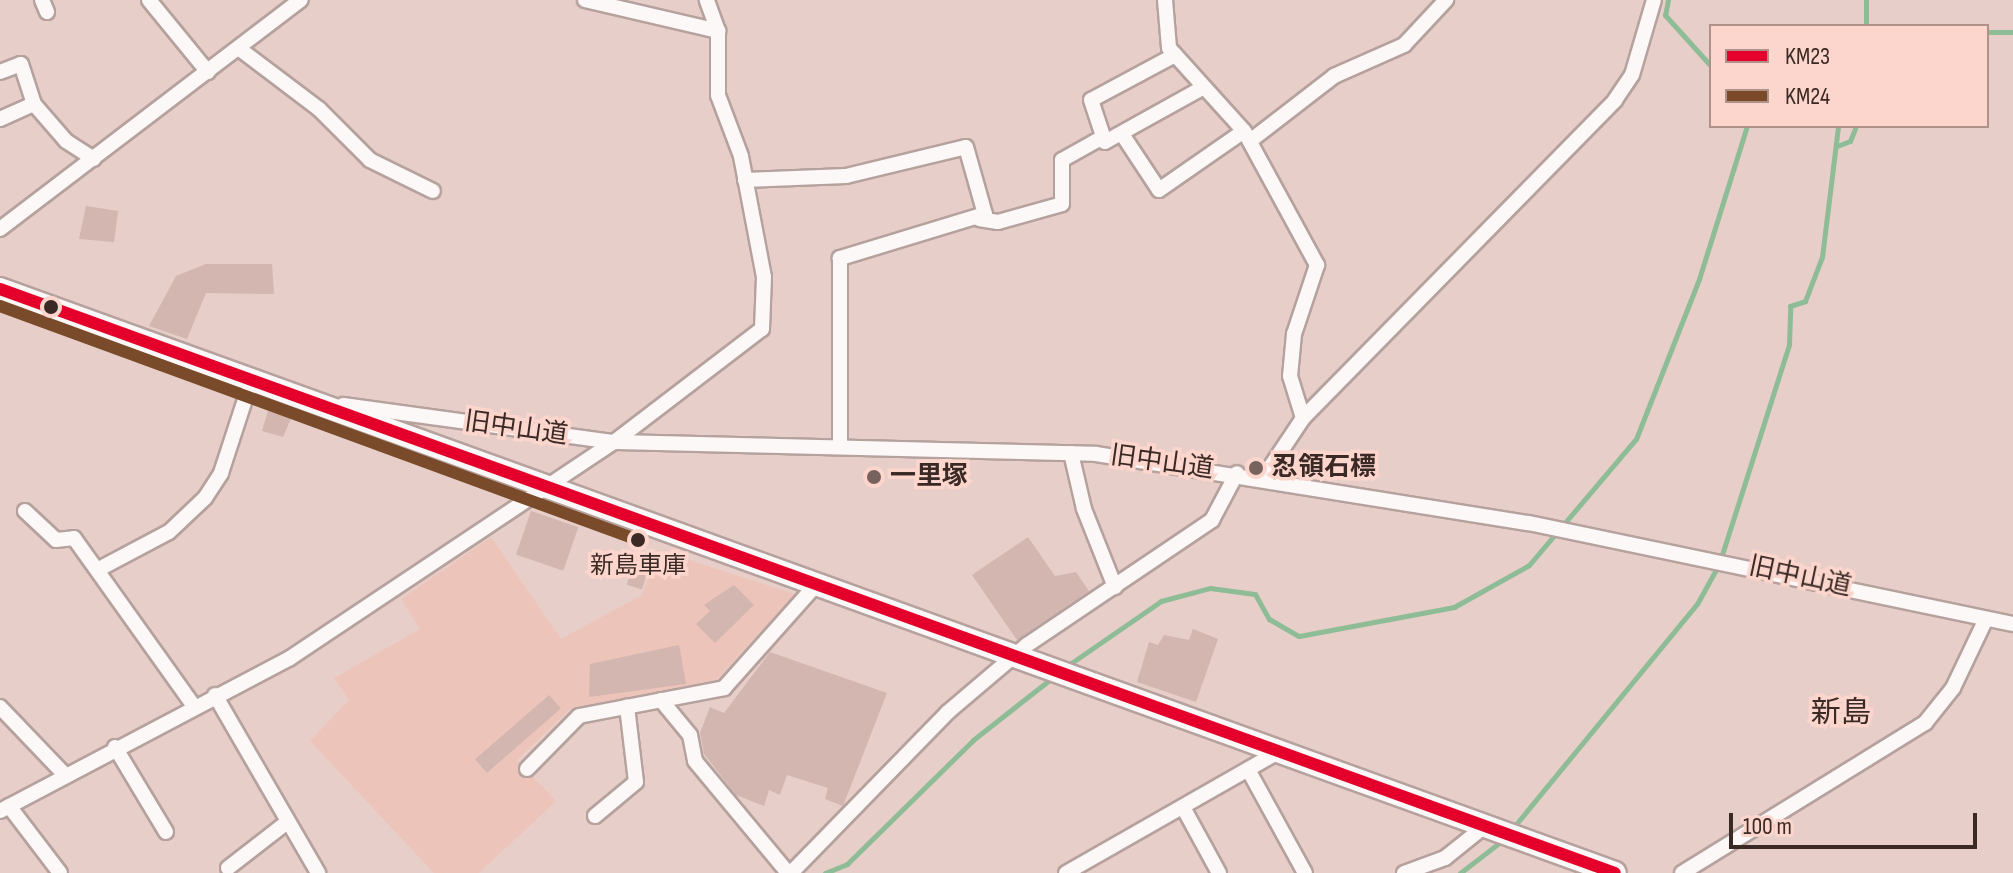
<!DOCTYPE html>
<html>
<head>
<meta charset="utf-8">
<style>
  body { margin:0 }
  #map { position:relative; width:2013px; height:873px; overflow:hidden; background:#e8cec8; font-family:"Sofia Sans Condensed","Noto Sans JP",sans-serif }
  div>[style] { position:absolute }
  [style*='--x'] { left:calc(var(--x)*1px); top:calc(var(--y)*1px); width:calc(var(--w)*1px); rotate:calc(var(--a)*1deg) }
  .built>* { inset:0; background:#edc4ba }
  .stream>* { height:5px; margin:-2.5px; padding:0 2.5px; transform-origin:2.5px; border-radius:2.5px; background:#8ebc97 }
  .building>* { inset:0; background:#d2b6af; transform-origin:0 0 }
  .roads { filter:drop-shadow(2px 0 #b5a19d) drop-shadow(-2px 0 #b5a19d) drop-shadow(0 2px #b5a19d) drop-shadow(0 -2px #b5a19d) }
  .minor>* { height:14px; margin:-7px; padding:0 7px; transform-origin:7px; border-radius:7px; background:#fcf8f7 }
  .trunk>* { height:22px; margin:-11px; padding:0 11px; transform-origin:11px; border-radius:11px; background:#fcf8f7 }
  .bus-1>* { height:12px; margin:-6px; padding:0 6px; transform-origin:6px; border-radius:6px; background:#e4002b }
  .bus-2>* { height:12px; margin:-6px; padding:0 6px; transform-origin:6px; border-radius:6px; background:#7a4b2a }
  .dots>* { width:22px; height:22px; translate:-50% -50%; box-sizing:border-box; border:4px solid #fcd6cd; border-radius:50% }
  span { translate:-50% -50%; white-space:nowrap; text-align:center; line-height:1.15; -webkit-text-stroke:7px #fcd6cd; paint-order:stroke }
  .bus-label { font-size:24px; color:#3a2924 }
  .street-label { font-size:26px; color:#3a2924 }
  .poi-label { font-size:26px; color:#3a2924; font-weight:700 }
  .left { translate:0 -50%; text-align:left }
  .quarter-label { font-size:30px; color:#3a2924 }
  .legend { position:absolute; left:1709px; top:24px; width:280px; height:104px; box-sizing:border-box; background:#fcd6cd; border:2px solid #ae9189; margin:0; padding:10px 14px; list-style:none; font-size:24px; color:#3a2924 }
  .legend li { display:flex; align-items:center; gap:16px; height:40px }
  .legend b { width:40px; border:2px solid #ae9189 }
  .scale { position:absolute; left:1729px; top:813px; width:248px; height:36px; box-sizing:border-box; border:4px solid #3a2924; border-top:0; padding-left:10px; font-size:24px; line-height:28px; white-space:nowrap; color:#3a2924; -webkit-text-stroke:6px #fcd6cd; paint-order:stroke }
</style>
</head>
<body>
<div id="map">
  <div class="built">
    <div style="clip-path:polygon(491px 537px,561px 639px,642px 595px,658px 550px,795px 594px,716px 680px,570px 709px,517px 760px,556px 801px,479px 873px,434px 873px,310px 741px,349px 700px,334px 678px,420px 629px,401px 599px)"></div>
  </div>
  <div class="stream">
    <div style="--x:1668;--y:0;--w:15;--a:101"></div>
    <div style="--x:1665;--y:15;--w:69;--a:48"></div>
    <div style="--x:1866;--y:0;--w:26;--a:90"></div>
    <div style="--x:1987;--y:32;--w:26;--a:0"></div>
    <div style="--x:1837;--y:146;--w:14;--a:-21"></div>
    <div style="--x:1850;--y:141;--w:16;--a:-68"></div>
    <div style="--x:1064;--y:668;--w:118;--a:-34.6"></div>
    <div style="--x:1161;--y:601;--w:51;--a:-14.9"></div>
    <div style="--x:1210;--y:588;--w:45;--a:7.6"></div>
    <div style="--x:1255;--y:594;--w:29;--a:61"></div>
    <div style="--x:1269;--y:619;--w:34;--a:30"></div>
    <div style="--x:1299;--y:636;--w:158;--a:-10.6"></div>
    <div style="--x:1454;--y:607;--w:86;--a:-29.2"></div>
    <div style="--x:1529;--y:565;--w:165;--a:-49.7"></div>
    <div style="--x:1636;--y:439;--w:172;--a:-68.5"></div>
    <div style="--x:1699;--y:279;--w:160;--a:-72.6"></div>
    <div style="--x:1512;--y:829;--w:291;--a:-50.6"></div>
    <div style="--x:1697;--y:604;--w:46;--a:-61.2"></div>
    <div style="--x:1719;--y:564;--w:231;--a:-72.3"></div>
    <div style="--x:1789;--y:344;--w:38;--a:-88"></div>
    <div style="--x:1790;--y:306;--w:16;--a:-18"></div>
    <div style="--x:1805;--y:301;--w:47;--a:-68.9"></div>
    <div style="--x:1822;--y:257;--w:132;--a:-83"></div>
    <div style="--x:825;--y:873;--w:24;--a:-22"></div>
    <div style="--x:847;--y:864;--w:177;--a:-44.5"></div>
    <div style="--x:973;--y:740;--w:102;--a:-38.2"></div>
    <div style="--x:1460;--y:873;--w:54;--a:-37.5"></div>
  </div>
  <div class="building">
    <div style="clip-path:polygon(86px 206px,118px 211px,114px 242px,79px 239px)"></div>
    <div style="clip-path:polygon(206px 264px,272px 264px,274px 294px,206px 293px,187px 339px,149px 326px,176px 276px)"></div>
    <div style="clip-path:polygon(270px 404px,293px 414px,283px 437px,262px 431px)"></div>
    <div style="left:531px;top:511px;width:50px;height:46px;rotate:19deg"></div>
    <div style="clip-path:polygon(1028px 537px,1055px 576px,1076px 572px,1089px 591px,1017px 640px,972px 575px)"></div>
    <div style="left:636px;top:556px;width:16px;height:30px;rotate:18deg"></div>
    <div style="clip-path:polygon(734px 585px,754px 605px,715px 643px,696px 624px,710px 611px,704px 605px)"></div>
    <div style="clip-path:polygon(1193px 629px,1218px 639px,1196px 702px,1137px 682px,1149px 642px,1158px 645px,1164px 635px,1189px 640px)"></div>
    <div style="clip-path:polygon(679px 645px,686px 684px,589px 697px,590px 664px)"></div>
    <div style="clip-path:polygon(770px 652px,887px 693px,843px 806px,825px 799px,828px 788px,787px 775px,780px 795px,769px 790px,764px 806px,736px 795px,704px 754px,700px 733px,710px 707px,724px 713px)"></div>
    <div style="left:549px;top:695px;width:18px;height:98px;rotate:49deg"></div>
  </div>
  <div class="roads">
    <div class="minor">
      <div style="--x:42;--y:0;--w:13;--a:67"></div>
      <div style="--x:149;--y:0;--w:93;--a:50.7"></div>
      <div style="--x:585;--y:0;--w:137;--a:13.1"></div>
      <div style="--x:1165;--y:0;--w:48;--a:85.2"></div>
      <div style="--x:1169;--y:48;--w:112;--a:47.9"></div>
      <div style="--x:1244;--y:131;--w:153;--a:61.4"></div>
      <div style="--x:1317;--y:265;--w:73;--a:108.4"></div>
      <div style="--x:1294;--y:334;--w:42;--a:95.4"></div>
      <div style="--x:1290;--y:376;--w:44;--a:72.8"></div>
      <div style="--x:241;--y:50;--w:98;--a:37.1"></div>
      <div style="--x:319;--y:109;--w:72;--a:45"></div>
      <div style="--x:370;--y:160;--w:70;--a:26.2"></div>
      <div style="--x:1175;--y:55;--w:95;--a:151.8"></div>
      <div style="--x:1091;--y:100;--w:44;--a:71.6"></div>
      <div style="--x:1105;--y:142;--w:111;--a:-29.1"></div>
      <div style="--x:0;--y:72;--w:22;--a:-21"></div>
      <div style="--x:21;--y:64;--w:42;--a:72"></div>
      <div style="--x:34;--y:104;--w:49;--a:49.1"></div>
      <div style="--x:66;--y:141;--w:33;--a:33"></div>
      <div style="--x:0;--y:119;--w:37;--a:-24"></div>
      <div style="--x:1122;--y:134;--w:67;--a:56.5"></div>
      <div style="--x:1159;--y:190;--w:103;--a:-34.8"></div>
      <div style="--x:1250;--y:141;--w:106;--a:-37.7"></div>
      <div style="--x:1334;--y:76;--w:77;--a:-23.9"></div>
      <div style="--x:1404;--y:45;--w:62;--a:-47"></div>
      <div style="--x:745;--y:180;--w:101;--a:-2.3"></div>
      <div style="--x:846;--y:176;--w:123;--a:-13.6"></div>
      <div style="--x:966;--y:147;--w:70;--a:74.2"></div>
      <div style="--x:985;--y:214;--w:152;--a:163.1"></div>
      <div style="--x:840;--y:258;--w:189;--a:90"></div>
      <div style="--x:979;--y:219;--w:19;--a:9"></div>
      <div style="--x:998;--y:222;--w:66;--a:-15.7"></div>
      <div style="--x:1062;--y:204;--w:44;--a:-90"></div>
      <div style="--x:1062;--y:160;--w:47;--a:-29.3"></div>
      <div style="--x:0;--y:229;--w:378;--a:-37.3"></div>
      <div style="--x:343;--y:405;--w:274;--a:7.8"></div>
      <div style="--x:614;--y:442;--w:482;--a:1.4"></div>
      <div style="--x:1096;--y:454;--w:438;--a:9.1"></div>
      <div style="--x:1529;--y:523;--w:494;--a:11.8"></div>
      <div style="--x:1071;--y:453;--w:57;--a:76.9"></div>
      <div style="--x:1084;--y:509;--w:84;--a:68.3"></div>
      <div style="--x:1263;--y:478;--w:72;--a:-56.3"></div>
      <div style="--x:1303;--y:418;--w:445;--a:-45.5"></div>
      <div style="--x:1615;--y:100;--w:30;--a:-56"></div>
      <div style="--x:1632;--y:75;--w:78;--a:-73.7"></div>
      <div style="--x:25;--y:511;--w:42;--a:43.1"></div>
      <div style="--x:56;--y:540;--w:18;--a:-6"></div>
      <div style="--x:74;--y:538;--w:206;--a:54.5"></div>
      <div style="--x:99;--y:569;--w:79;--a:-27.9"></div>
      <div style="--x:169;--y:532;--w:50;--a:-43.4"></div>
      <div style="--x:205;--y:498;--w:30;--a:-57"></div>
      <div style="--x:221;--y:473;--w:97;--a:-71.9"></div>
      <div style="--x:215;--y:695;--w:206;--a:59.9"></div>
      <div style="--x:661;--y:700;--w:45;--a:50.4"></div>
      <div style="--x:690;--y:735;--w:26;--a:79"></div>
      <div style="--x:695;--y:761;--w:146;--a:50.3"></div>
      <div style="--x:0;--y:707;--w:94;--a:46.3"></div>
      <div style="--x:115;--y:747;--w:99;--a:59"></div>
      <div style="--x:527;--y:769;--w:74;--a:-45.5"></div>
      <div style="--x:579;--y:716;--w:148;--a:-10.9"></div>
      <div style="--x:724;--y:688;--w:135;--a:-48.3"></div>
      <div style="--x:1250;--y:773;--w:114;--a:61.2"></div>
      <div style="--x:9;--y:806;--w:84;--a:52.7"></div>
      <div style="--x:1184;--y:809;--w:73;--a:61.3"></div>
      <div style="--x:0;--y:811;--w:328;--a:-27.8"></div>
      <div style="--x:290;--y:658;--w:389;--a:-33.7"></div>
      <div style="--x:614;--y:442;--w:186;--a:-37.4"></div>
      <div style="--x:762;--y:329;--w:52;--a:-87.8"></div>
      <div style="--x:764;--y:277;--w:123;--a:-100.8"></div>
      <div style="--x:741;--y:156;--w:65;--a:-110.7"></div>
      <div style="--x:718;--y:95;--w:64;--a:-90"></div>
      <div style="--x:718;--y:31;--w:33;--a:-110"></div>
      <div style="--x:595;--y:816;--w:53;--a:-39.7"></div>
      <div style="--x:636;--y:782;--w:76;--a:-96.8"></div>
      <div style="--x:228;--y:868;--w:73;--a:-37.8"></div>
      <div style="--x:791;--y:873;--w:225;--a:-45.7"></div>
      <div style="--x:948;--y:712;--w:104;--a:-40.3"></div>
      <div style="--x:1027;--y:645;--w:223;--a:-34"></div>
      <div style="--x:1212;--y:520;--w:53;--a:-62"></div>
      <div style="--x:1066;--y:873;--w:244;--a:-29.7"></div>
      <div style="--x:1404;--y:873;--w:44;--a:-20.1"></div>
      <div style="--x:1445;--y:858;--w:51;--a:-38.7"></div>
      <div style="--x:1682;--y:873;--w:286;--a:-31.7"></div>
      <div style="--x:1925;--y:723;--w:45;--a:-51.3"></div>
      <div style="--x:1953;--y:688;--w:74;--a:-64.5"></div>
    </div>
    <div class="trunk">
      <div style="--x:0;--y:289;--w:1717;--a:19.88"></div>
    </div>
  </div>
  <div class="bus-1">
    <div style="--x:0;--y:289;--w:1717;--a:19.88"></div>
  </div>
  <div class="bus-2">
    <div style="--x:0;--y:306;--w:680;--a:20.14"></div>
  </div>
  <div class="dots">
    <div style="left:51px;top:307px;background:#3a2924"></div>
    <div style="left:1256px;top:468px;background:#77635d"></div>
    <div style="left:874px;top:477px;background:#77635d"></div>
    <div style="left:638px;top:540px;background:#3a2924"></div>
  </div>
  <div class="bus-label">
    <span style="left:638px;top:566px">新島車庫</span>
  </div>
  <div class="street-label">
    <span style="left:516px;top:429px;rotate:8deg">旧中山道</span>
    <span style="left:1162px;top:463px;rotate:8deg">旧中山道</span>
    <span style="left:1800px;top:577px;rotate:12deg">旧中山道</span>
  </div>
  <div class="poi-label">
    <span class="left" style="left:1272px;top:468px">忍領石標</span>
    <span class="left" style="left:890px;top:477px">一里塚</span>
  </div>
  <div class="quarter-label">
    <span style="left:1841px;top:713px">新島</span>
  </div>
  <ul class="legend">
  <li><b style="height:10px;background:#e4002b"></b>KM23</li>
  <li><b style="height:10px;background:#7a4b2a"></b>KM24</li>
  </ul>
  <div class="scale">100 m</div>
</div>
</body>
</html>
